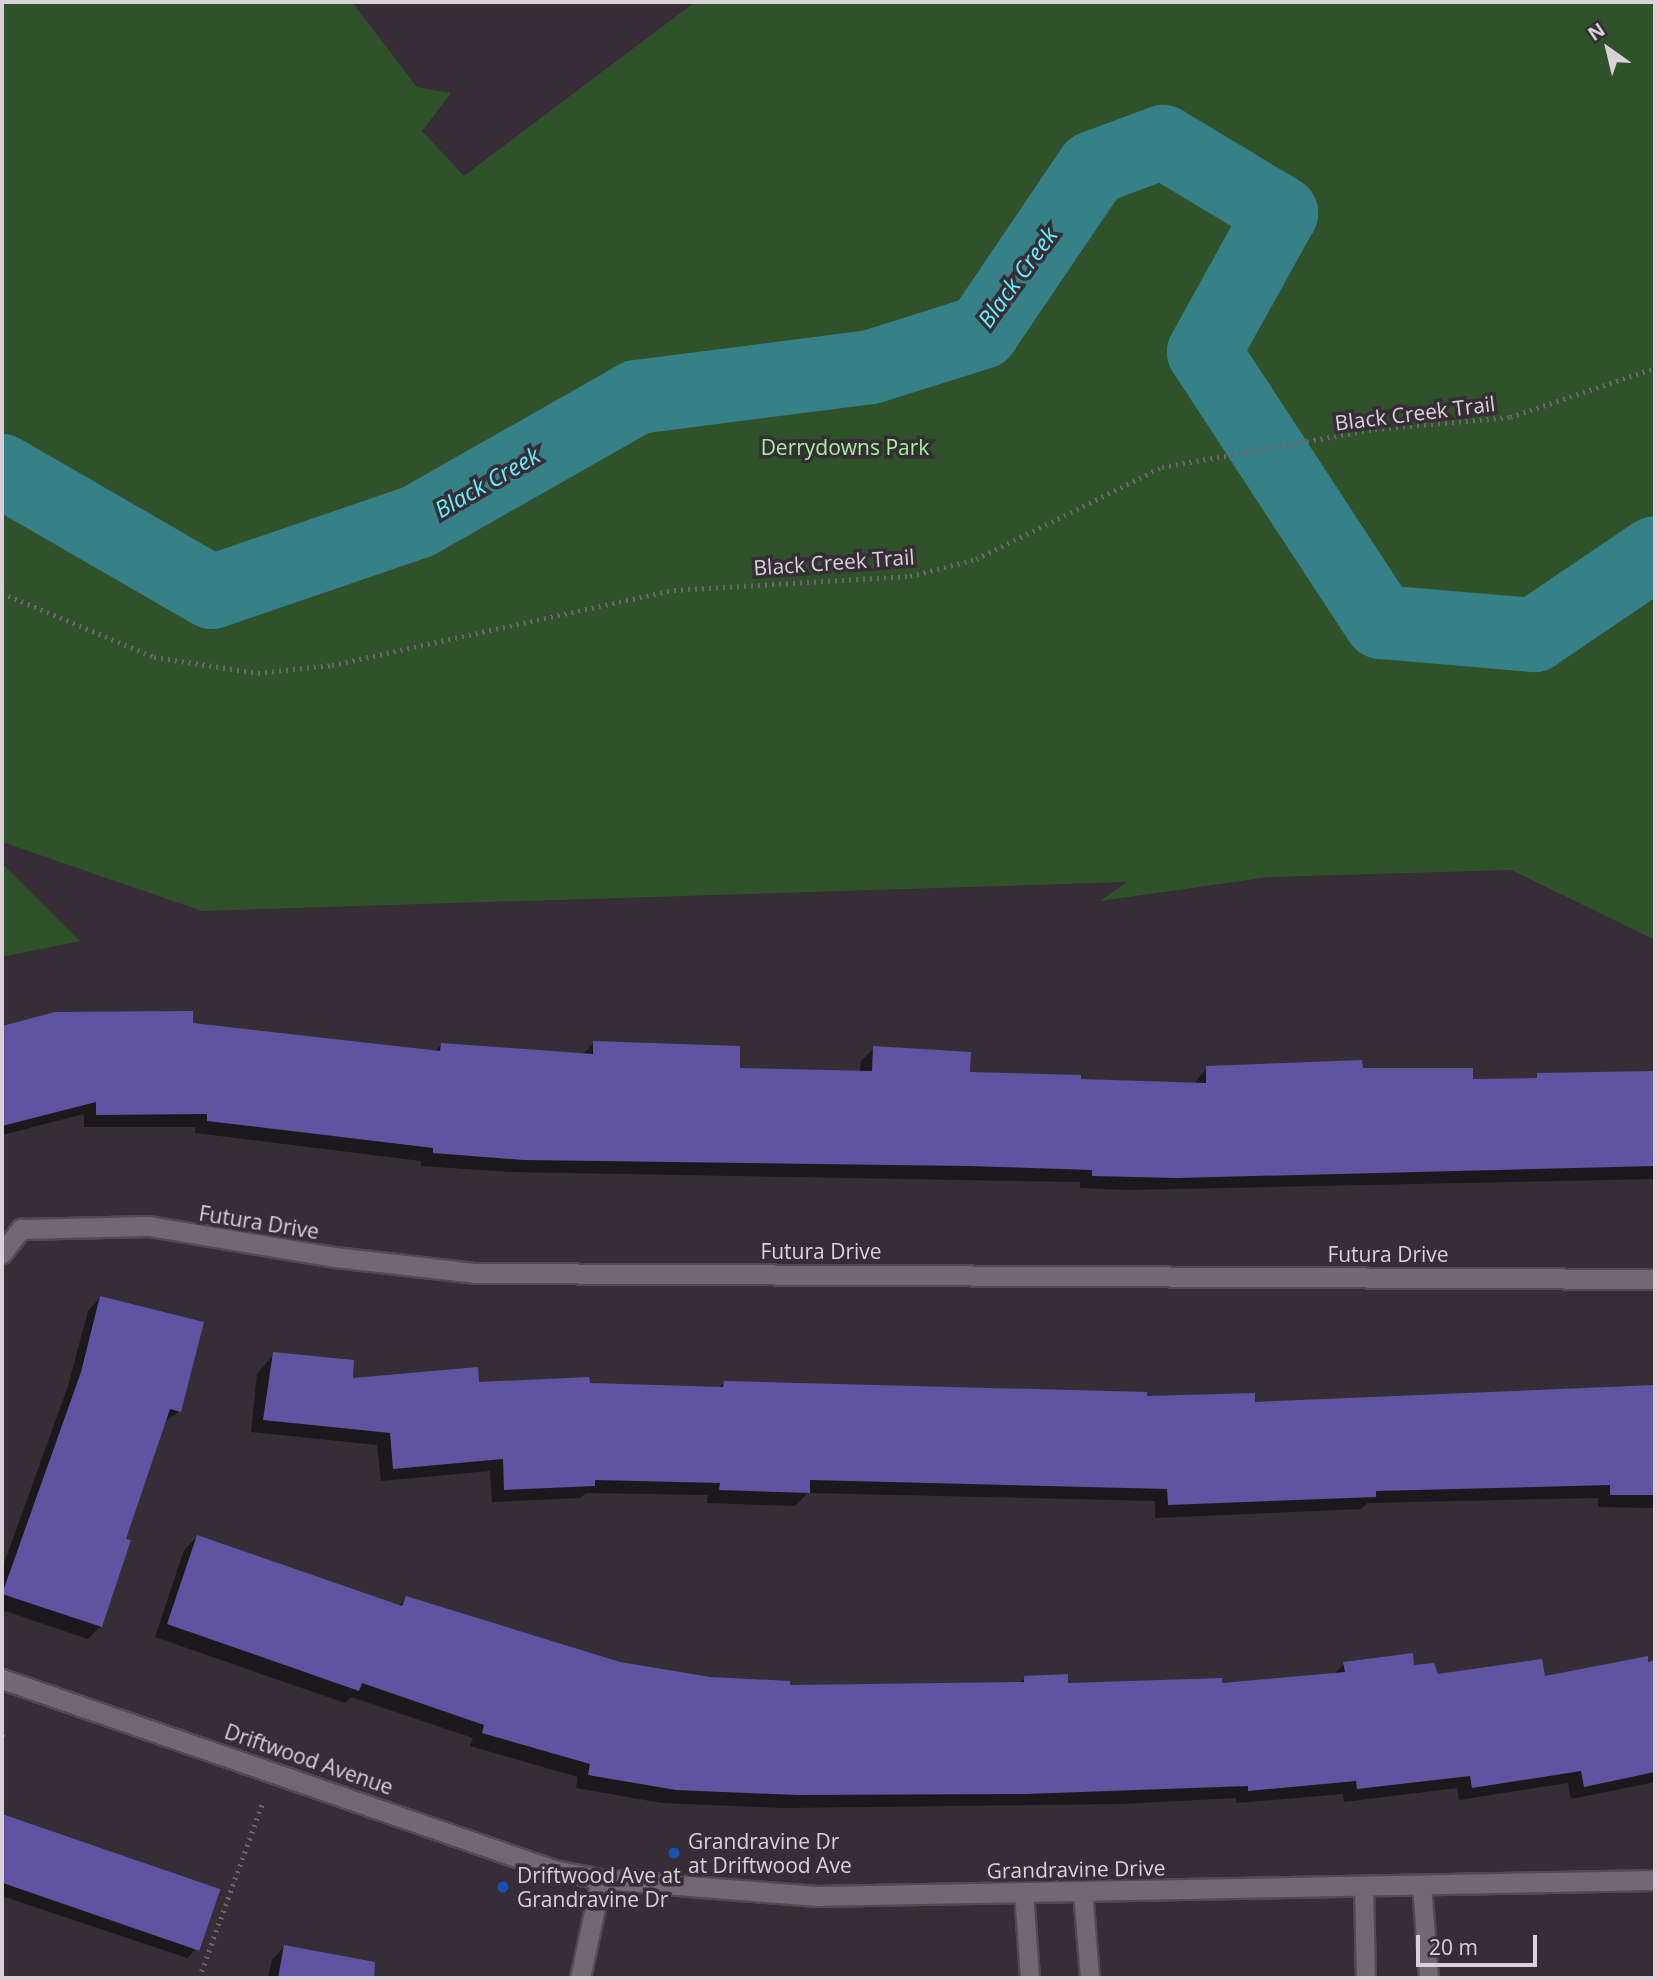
<!DOCTYPE html>
<html>
<head>
<meta charset="utf-8">
<style>
  body { margin:0 }
  #map { position:relative; width:1657px; height:1980px; overflow:hidden; background:#362d36; font-family:"Open Sans",sans-serif }
  div>[style] { position:absolute }
  [style*='--x'] { left:calc(var(--x)*1px); top:calc(var(--y)*1px); width:calc(var(--w)*1px); rotate:calc(var(--a)*1deg) }
  .green>* { inset:0; background:#30522b }
  .shadow>* { inset:0; background:#0007 }
  .river>* { height:74px; margin:-37px; padding:0 37px; transform-origin:37px; border-radius:37px; background:#368187 }
  .building>* { inset:0; background:#6053a2; transform-origin:0 0 }
  .path>* { height:4.5px; margin-top:-2.25px; transform-origin:0; background:repeating-linear-gradient(90deg,#6d656d 0 2px,transparent 0 7px) }
  .roads { filter:drop-shadow(2px 0 #514a51) drop-shadow(-2px 0 #514a51) drop-shadow(0 2px #514a51) drop-shadow(0 -2px #514a51) }
  .service>* { height:18px; margin:-9px; padding:0 9px; transform-origin:9px; border-radius:9px; background:#726772 }
  .minor>* { height:19px; margin:-9.5px; padding:0 9.5px; transform-origin:9.5px; border-radius:9.5px; background:#726772 }
  .tertiary>* { height:19px; margin:-9.5px; padding:0 9.5px; transform-origin:9.5px; border-radius:9.5px; background:#726772 }
  .dots>* { width:19px; height:19px; translate:-50% -50%; box-sizing:border-box; border:4px solid #362d36; border-radius:50% }
  span { translate:-50% -50%; white-space:nowrap; text-align:center; line-height:1.15; -webkit-text-stroke:7px #362d36; paint-order:stroke }
  .street-label { font-size:21px; color:#d8d2d8 }
  .park-label { font-size:21px; color:#a0f594 }
  .poi-label { font-size:21px; color:#d8d2d8 }
  .left { translate:0 -50%; text-align:left }
  .water-label { font-size:23px; color:#62f1fc; font-style:italic }
  .frame { position:absolute; inset:0; border:4px solid #d8d2d8; pointer-events:none }
  .north { position:absolute; left:1573px; top:14px; width:70px; height:70px; -webkit-text-stroke:5px #362d36; paint-order:stroke; rotate:326deg; font-size:19px; font-weight:700; line-height:28px; text-align:center; color:#d8d2d8 }
  .north::after { content:''; display:block; margin:auto; width:24px; height:32px; background:#d8d2d8; clip-path:polygon(50% 0,100% 100%,50% 72%,0 100%) }
  .scale { position:absolute; left:1416px; top:1935px; width:121px; height:32px; box-sizing:border-box; border:4px solid #d8d2d8; border-top:0; padding-left:9px; font-size:21px; line-height:24px; white-space:nowrap; color:#d8d2d8; -webkit-text-stroke:5px #362d36; paint-order:stroke }
</style>
</head>
<body>
<div id="map">
  <div class="green">
    <div style="clip-path:polygon(2px 2px,352px 2px,417px 87px,451px 93px,422px 131px,464px 176px,695px 2px,1655px 2px,1655px 940px,1511px 870px,1269px 877px,1100px 901px,1127px 882px,202px 911px,2px 842px)"></div>
    <div style="clip-path:polygon(2px 863px,80px 941px,2px 957px)"></div>
  </div>
  <div class="shadow">
    <div style="clip-path:polygon(55px 1014px,434px 1052px,441px 1045px,582px 1055px,594px 1043px,738px 1070px,860px 1072px,861px 1061px,874px 1048px,969px 1053px,969px 1074px,1194px 1084px,1207px 1068px,1361px 1070px,1472px 1081px,1655px 1073px,1655px 1179px,1127px 1190px,1080px 1188px,1080px 1182px,510px 1172px,421px 1166px,421px 1161px,195px 1133px,195px 1127px,84px 1127px,84px 1114px,2px 1135px,2px 1028px)"></div>
    <div style="clip-path:polygon(100px 1298px,180px 1411px,163px 1423px,124px 1540px,101px 1626px,88px 1639px,2px 1610px,2px 1569px,68px 1386px,88px 1311px)"></div>
    <div style="clip-path:polygon(274px 1354px,351px 1380px,718px 1389px,724px 1383px,1253px 1404px,1655px 1387px,1655px 1508px,1598px 1507px,1598px 1498px,1367px 1503px,1361px 1509px,1155px 1518px,1155px 1501px,808px 1493px,795px 1506px,707px 1503px,708px 1495px,586px 1493px,580px 1498px,492px 1502px,490px 1471px,381px 1481px,377px 1445px,251px 1432px,257px 1374px)"></div>
    <div style="clip-path:polygon(197px 1537px,398px 1606px,406px 1598px,619px 1664px,788px 1687px,1019px 1683px,1025px 1678px,1066px 1685px,1221px 1685px,1333px 1675px,1344px 1664px,1413px 1667px,1437px 1676px,1544px 1678px,1646px 1658px,1655px 1683px,1655px 1782px,1571px 1799px,1568px 1783px,1459px 1800px,1457px 1788px,1344px 1802px,1343px 1794px,1236px 1803px,1236px 1798px,1122px 1804px,783px 1808px,662px 1803px,576px 1788px,578px 1777px,470px 1746px,473px 1738px,351px 1697px,345px 1703px,155px 1637px,184px 1550px)"></div>
    <div style="clip-path:polygon(2px 1816px,219px 1890px,200px 1945px,187px 1958px,2px 1896px)"></div>
    <div style="clip-path:polygon(284px 1947px,339px 1957px,335px 1978px,268px 1978px,272px 1960px)"></div>
  </div>
  <div class="river">
    <div style="--x:2;--y:471;--w:242;--a:30"></div>
    <div style="--x:212;--y:592;--w:217;--a:-18.9"></div>
    <div style="--x:417;--y:522;--w:253;--a:-29.6"></div>
    <div style="--x:637;--y:397;--w:236;--a:-7.3"></div>
    <div style="--x:871;--y:367;--w:116;--a:-17.5"></div>
    <div style="--x:982;--y:332;--w:198;--a:-55.9"></div>
    <div style="--x:1093;--y:168;--w:75;--a:-20.4"></div>
    <div style="--x:1163;--y:142;--w:138;--a:31"></div>
    <div style="--x:1281;--y:213;--w:159;--a:119"></div>
    <div style="--x:1204;--y:352;--w:323;--a:56.8"></div>
    <div style="--x:1381;--y:622;--w:154;--a:4.9"></div>
    <div style="--x:1534;--y:635;--w:146;--a:-34.1"></div>
  </div>
  <div class="building">
    <div style="clip-path:polygon(193px 1011px,193px 1023px,440px 1051px,441px 1043px,593px 1054px,593px 1041px,740px 1046px,740px 1068px,872px 1071px,873px 1046px,971px 1052px,970px 1072px,1081px 1075px,1081px 1079px,1206px 1083px,1206px 1066px,1362px 1060px,1363px 1068px,1473px 1068px,1473px 1079px,1537px 1078px,1537px 1073px,1655px 1071px,1655px 1166px,1177px 1178px,1092px 1176px,1092px 1170px,968px 1166px,524px 1160px,433px 1153px,433px 1148px,207px 1121px,207px 1114px,96px 1115px,96px 1102px,2px 1126px,2px 1026px,55px 1012px)"></div>
    <div style="clip-path:polygon(100px 1296px,204px 1322px,181px 1412px,170px 1409px,126px 1539px,131px 1540px,102px 1627px,2px 1594px,81px 1372px)"></div>
    <div style="clip-path:polygon(273px 1352px,354px 1360px,353px 1378px,478px 1367px,479px 1382px,589px 1377px,590px 1383px,723px 1387px,724px 1381px,1147px 1392px,1147px 1396px,1255px 1393px,1255px 1402px,1655px 1385px,1655px 1495px,1610px 1495px,1610px 1485px,1376px 1491px,1376px 1497px,1168px 1505px,1167px 1489px,810px 1480px,810px 1493px,719px 1490px,720px 1483px,595px 1480px,595px 1486px,504px 1490px,503px 1459px,393px 1469px,390px 1433px,263px 1420px)"></div>
    <div style="clip-path:polygon(197px 1535px,402px 1606px,406px 1596px,620px 1662px,711px 1677px,790px 1681px,790px 1685px,1024px 1682px,1024px 1676px,1068px 1674px,1068px 1683px,1222px 1678px,1222px 1683px,1345px 1672px,1343px 1662px,1413px 1653px,1414px 1665px,1434px 1663px,1438px 1674px,1542px 1659px,1545px 1676px,1648px 1656px,1648px 1662px,1655px 1660px,1655px 1772px,1584px 1787px,1581px 1771px,1472px 1788px,1470px 1776px,1357px 1789px,1356px 1781px,1248px 1791px,1248px 1786px,1026px 1794px,797px 1795px,676px 1790px,588px 1775px,590px 1764px,482px 1733px,484px 1725px,362px 1683px,359px 1691px,167px 1624px)"></div>
    <div style="left:2px;top:1814px;width:231px;height:65px;rotate:19deg"></div>
    <div style="clip-path:polygon(284px 1945px,375px 1962px,374px 1978px,278px 1978px)"></div>
  </div>
  <div class="path">
    <div style="--x:2;--y:593;--w:165;--a:22.8"></div>
    <div style="--x:154;--y:657;--w:105;--a:8.7"></div>
    <div style="--x:258;--y:673;--w:74;--a:-6.2"></div>
    <div style="--x:332;--y:665;--w:350;--a:-12.4"></div>
    <div style="--x:674;--y:590;--w:236;--a:-3.4"></div>
    <div style="--x:910;--y:576;--w:68;--a:-14.4"></div>
    <div style="--x:976;--y:559;--w:208;--a:-26.3"></div>
    <div style="--x:1162;--y:467;--w:216;--a:-10.1"></div>
    <div style="--x:1375;--y:429;--w:136;--a:-5.1"></div>
    <div style="--x:1510;--y:417;--w:153;--a:-18.7"></div>
    <div style="--x:2;--y:1736;--w:4;--a:-76"></div>
    <div style="--x:199;--y:1978;--w:188;--a:-70.1"></div>
  </div>
  <div class="roads">
    <div class="service">
      <div style="--x:1422;--y:1885;--w:93;--a:85.7"></div>
      <div style="--x:1364;--y:1886;--w:92;--a:88.8"></div>
      <div style="--x:1083;--y:1891;--w:87;--a:85.4"></div>
      <div style="--x:1024;--y:1892;--w:86;--a:86"></div>
    </div>
    <div class="minor">
      <div style="--x:2;--y:1253;--w:31;--a:-52"></div>
      <div style="--x:21;--y:1229;--w:128;--a:-1.3"></div>
      <div style="--x:149;--y:1226;--w:189;--a:9.5"></div>
      <div style="--x:335;--y:1257;--w:142;--a:6.5"></div>
      <div style="--x:476;--y:1273;--w:1179;--a:0.29"></div>
    </div>
    <div class="tertiary">
      <div style="--x:2;--y:1679;--w:584;--a:19.09"></div>
      <div style="--x:554;--y:1870;--w:48;--a:10.8"></div>
      <div style="--x:601;--y:1879;--w:216;--a:4.5"></div>
      <div style="--x:816;--y:1896;--w:839;--a:-1.09"></div>
      <div style="--x:580;--y:1978;--w:101;--a:-78"></div>
    </div>
  </div>
  <div class="dots">
    <div style="left:674px;top:1853px;background:#1a4fb4"></div>
    <div style="left:503px;top:1887px;background:#1a4fb4"></div>
  </div>
  <div class="street-label">
    <span style="left:1415px;top:413px;rotate:-7deg">Black Creek Trail</span>
    <span style="left:834px;top:562px;rotate:-4deg">Black Creek Trail</span>
    <span style="left:259px;top:1222px;rotate:9deg">Futura Drive</span>
    <span style="left:821px;top:1251px">Futura Drive</span>
    <span style="left:1388px;top:1254px">Futura Drive</span>
    <span style="left:309px;top:1759px;rotate:19deg">Driftwood Avenue</span>
    <span style="left:1076px;top:1869px;rotate:-1deg">Grandravine Drive</span>
  </div>
  <div class="park-label">
    <span style="left:845px;top:447px">Derrydowns Park</span>
  </div>
  <div class="poi-label">
    <span class="left" style="left:688px;top:1853px">Grandravine Dr<br>at Driftwood Ave</span>
    <span class="left" style="left:517px;top:1887px">Driftwood Ave at<br>Grandravine Dr</span>
  </div>
  <div class="water-label">
    <span style="left:1017px;top:277px;rotate:-54deg">Black Creek</span>
    <span style="left:487px;top:482px;rotate:-30deg">Black Creek</span>
  </div>
  <div class="frame"></div>
  <div class="north">N</div>
  <div class="scale">20 m</div>
</div>
</body>
</html>
